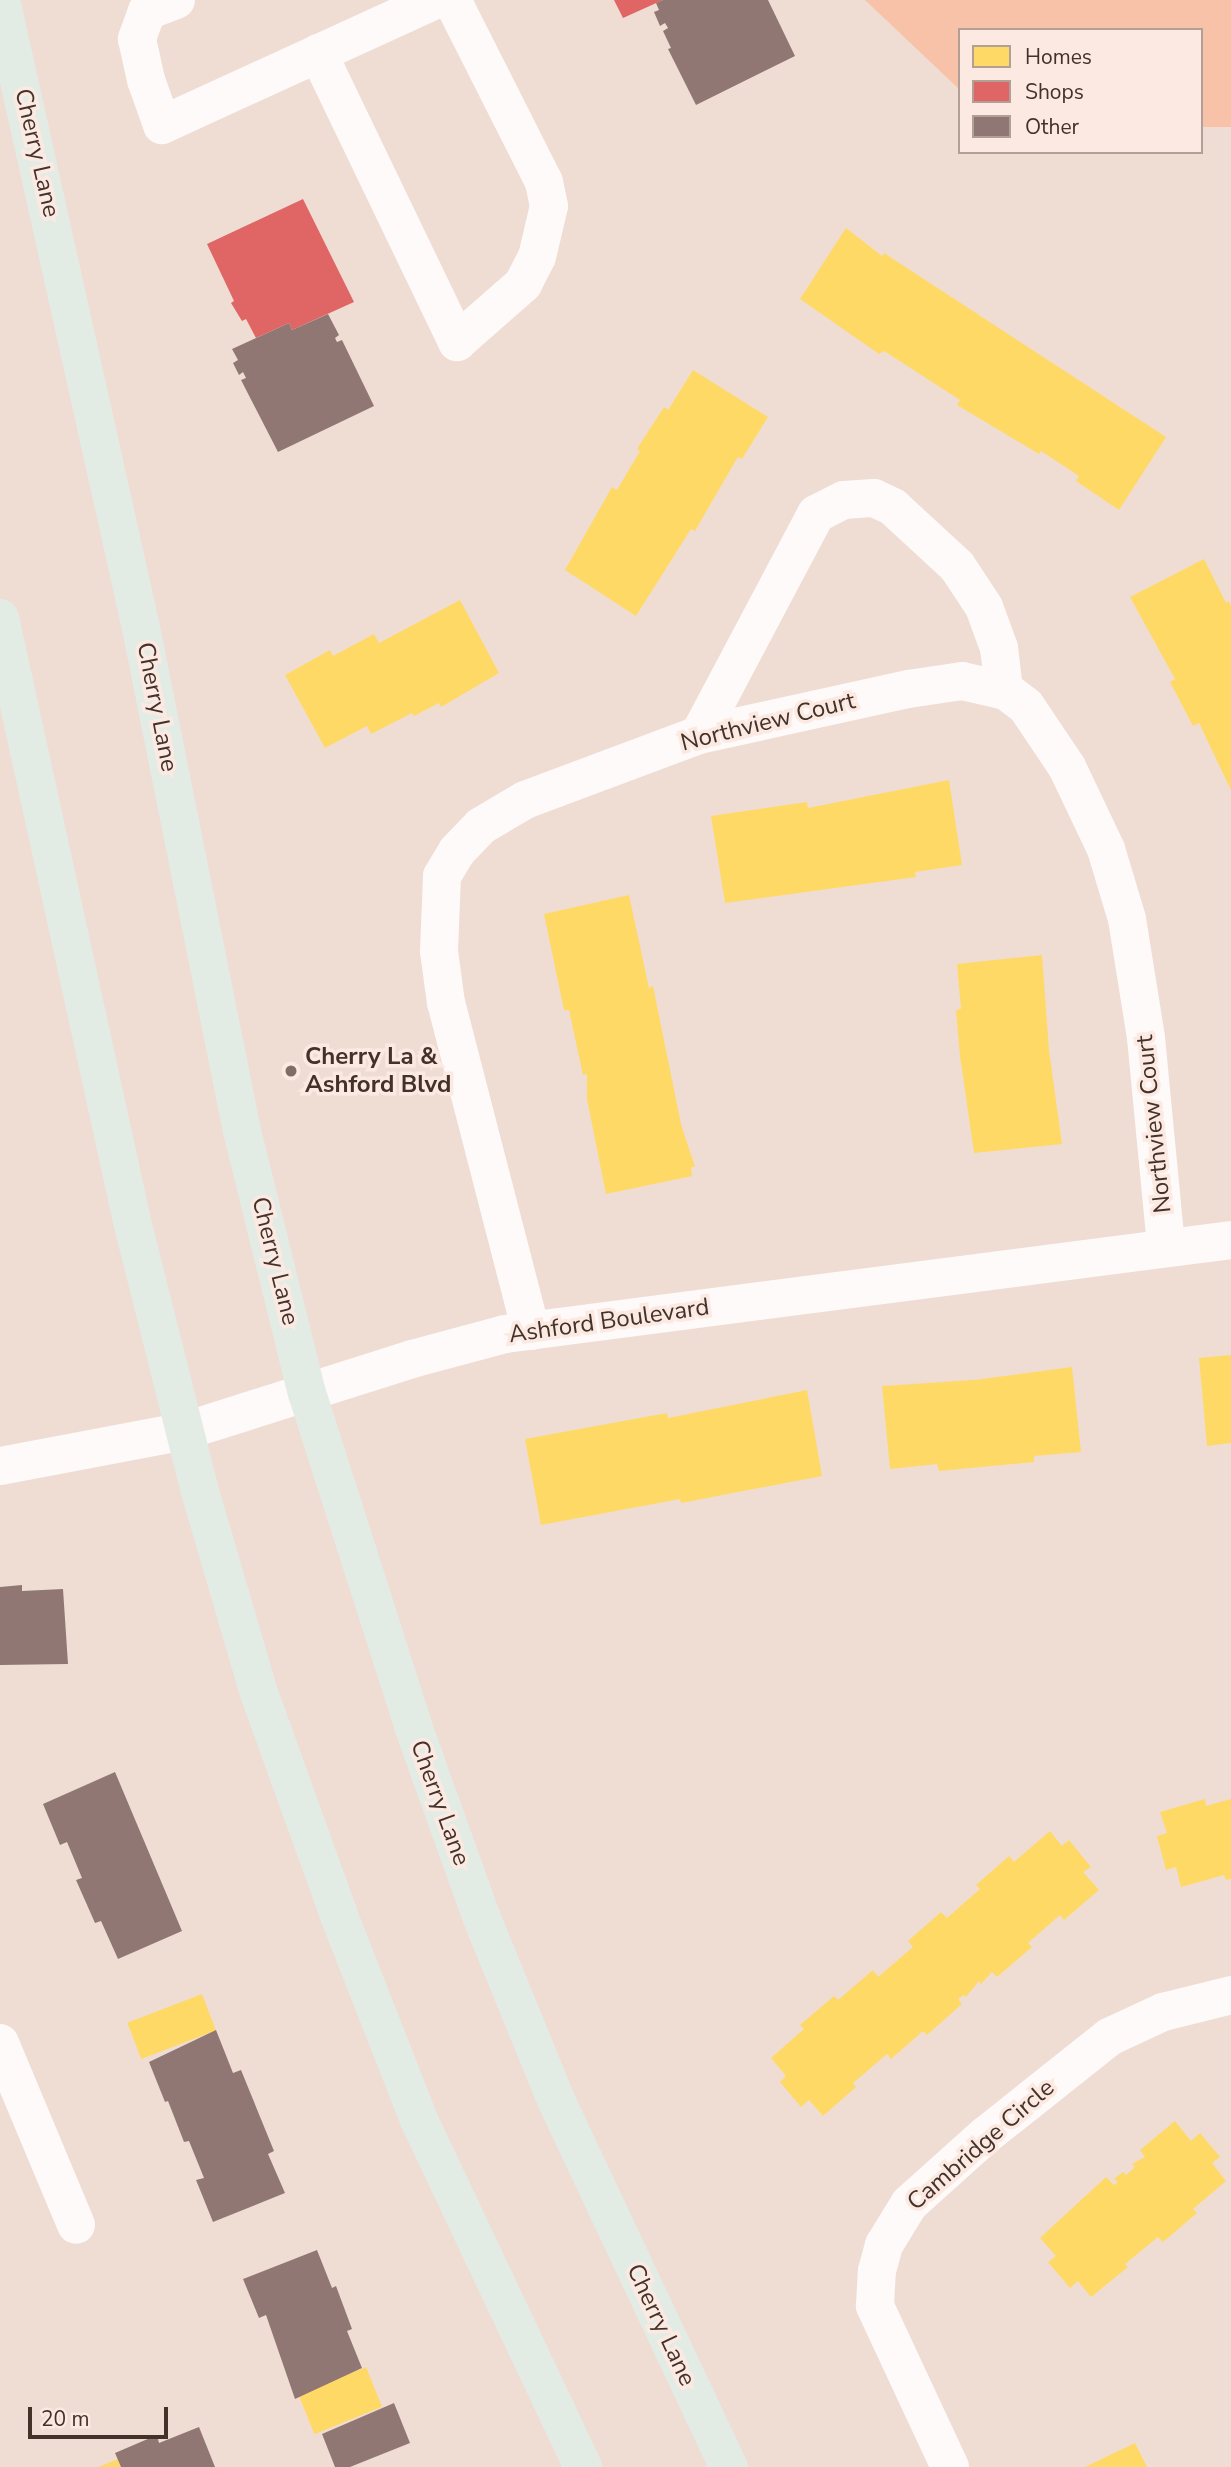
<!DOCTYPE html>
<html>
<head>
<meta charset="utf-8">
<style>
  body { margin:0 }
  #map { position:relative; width:1231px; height:2467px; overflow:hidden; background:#efddd4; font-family:"Nunito Sans",sans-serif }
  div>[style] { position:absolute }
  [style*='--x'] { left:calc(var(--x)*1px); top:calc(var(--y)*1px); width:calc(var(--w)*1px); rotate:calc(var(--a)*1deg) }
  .green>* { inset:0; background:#f7c2a8 }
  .homes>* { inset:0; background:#ffd966; transform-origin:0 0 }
  .shops>* { inset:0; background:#e06666 }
  .building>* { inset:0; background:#917773 }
  .minor>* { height:38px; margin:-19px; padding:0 19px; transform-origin:19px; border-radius:19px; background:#fdfaf9 }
  .major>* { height:38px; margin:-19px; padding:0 19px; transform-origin:19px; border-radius:19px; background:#e3ebe5 }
  .dots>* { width:19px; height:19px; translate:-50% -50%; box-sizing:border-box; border:4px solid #fceae2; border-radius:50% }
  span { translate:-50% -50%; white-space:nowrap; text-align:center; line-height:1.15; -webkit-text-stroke:7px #fceae2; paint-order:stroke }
  .street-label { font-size:24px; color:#43322a }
  .poi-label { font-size:24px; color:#43322a; font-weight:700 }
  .left { translate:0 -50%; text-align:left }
  .legend { position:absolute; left:958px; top:28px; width:245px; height:126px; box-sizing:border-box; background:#fceae2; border:2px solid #b2a098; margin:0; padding:9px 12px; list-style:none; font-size:21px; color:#43322a }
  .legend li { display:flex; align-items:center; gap:14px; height:35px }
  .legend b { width:35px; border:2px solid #b2a098 }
  .scale { position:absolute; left:28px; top:2407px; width:140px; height:32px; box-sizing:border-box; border:4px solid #43322a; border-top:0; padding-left:9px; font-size:21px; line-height:24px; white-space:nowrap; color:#43322a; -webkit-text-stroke:5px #fceae2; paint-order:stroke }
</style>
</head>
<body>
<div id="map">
  <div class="green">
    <div style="clip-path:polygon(865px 0,1231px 0,1231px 127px,1201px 127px,1201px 30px,960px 30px,960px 90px)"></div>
  </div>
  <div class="homes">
    <div style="clip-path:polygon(846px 228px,882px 256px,884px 253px,1166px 437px,1119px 510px,1076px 481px,1079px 476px,1041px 451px,1039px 454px,957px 405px,960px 400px,884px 351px,879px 354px,800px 299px)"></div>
    <div style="clip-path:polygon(693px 370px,768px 417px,742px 459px,738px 457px,736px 460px,695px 531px,691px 529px,636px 616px,565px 570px,612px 487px,617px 490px,640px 451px,637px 449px,664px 407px,668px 410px)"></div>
    <div style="clip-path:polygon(1204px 559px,1226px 603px,1229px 601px,1231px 606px,1231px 790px,1199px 723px,1193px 726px,1170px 682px,1175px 679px,1130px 597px)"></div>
    <div style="clip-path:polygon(460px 600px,499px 673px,441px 707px,439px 703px,414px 716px,412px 713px,371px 734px,367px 726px,325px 748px,285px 675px,330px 650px,333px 656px,374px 634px,379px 643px)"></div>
    <div style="clip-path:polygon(949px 780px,962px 865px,915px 872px,916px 877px,725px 903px,711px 816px,807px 802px,808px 808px)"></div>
    <div style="clip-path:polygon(629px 895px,649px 988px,653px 986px,681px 1124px,695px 1167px,691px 1167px,692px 1176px,606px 1194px,587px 1099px,587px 1074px,583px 1075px,569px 1010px,564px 1010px,544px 914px)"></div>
    <div style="clip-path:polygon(1042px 955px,1049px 1050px,1062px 1144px,974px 1153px,960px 1056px,956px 1010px,961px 1009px,957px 964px)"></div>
    <div style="clip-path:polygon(1231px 1355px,1231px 1443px,1207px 1446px,1199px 1358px)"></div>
    <div style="clip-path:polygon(1072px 1367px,1081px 1452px,1034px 1456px,1034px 1462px,939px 1471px,937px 1464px,890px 1469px,882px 1386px,974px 1380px)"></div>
    <div style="clip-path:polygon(807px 1390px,822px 1476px,681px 1503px,680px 1499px,541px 1525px,525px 1439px,667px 1413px,668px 1418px)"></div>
    <div style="clip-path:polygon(1205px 1799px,1206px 1806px,1231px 1799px,1231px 1879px,1226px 1880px,1224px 1875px,1181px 1887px,1176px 1867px,1166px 1870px,1157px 1836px,1167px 1833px,1160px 1812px)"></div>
    <div style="clip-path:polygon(1050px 1831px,1062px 1846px,1069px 1840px,1091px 1867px,1083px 1872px,1099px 1890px,1064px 1920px,1060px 1915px,1028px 1943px,1032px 1947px,997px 1977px,992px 1972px,981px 1984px,979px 1981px,966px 1997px,964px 1995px,958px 1999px,962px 2004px,927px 2035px,923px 2031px,891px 2059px,887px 2054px,853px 2083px,856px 2087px,823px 2116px,809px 2100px,801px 2107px,780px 2082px,786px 2076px,771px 2058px,804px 2029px,800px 2025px,834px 1996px,838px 2000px,873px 1970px,878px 1977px,913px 1947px,908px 1941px,941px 1912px,947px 1918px,980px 1889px,976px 1885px,1009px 1856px,1014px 1862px)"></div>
    <div style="left:202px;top:1994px;width:39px;height:80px;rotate:69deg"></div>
    <div style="clip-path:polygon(1175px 2121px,1191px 2141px,1200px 2133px,1220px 2157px,1212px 2163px,1226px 2181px,1193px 2209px,1197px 2213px,1163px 2242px,1158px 2237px,1125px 2264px,1128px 2267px,1091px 2297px,1078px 2281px,1070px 2288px,1048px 2262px,1056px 2256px,1040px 2238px,1106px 2177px,1114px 2185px,1118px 2182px,1114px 2179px,1123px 2172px,1126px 2175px,1135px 2167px,1132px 2164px,1145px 2157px,1140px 2150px)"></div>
    <div style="left:366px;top:2367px;width:43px;height:73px;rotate:68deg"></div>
    <div style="clip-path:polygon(1135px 2443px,1147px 2467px,1085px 2467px)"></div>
    <div style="clip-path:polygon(118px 2459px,121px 2467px,98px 2467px)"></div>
  </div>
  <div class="shops">
    <div style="clip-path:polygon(614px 0,663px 0,623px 18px)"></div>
    <div style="clip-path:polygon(303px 199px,354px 302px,292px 330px,289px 323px,256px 338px,246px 319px,242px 321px,231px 303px,234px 301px,207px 244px)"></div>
  </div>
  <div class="building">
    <div style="clip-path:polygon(663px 0,768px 0,795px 56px,696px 105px,668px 49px,671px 48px,663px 31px,668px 28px,665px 23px,660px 26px,654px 12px,659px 10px,656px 3px)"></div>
    <div style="clip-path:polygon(328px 314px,339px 335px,335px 338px,337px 342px,342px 340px,374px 406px,278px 452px,241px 380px,246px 378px,243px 372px,239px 375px,233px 363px,238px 360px,232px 349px,289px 323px,292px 330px)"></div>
    <div style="clip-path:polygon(22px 1585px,22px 1591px,63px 1589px,68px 1664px,0 1665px,0 1587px)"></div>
    <div style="clip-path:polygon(115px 1772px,182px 1931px,118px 1959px,101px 1921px,95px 1923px,76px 1880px,82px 1878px,67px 1842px,60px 1845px,43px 1804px)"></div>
    <div style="clip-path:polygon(216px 2030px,233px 2073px,241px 2070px,274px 2151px,268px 2154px,285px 2193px,213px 2222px,196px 2180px,204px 2178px,189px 2141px,184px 2142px,168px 2101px,165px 2102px,149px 2062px)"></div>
    <div style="clip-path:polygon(317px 2250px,332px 2288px,336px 2286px,352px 2329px,347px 2331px,362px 2368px,295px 2399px,266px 2315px,259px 2318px,243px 2279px)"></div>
    <div style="clip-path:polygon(394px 2403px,410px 2443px,350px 2467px,335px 2467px,322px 2434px)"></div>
    <div style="clip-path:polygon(199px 2427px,215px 2467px,121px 2467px,115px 2453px,157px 2435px,159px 2443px)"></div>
  </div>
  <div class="minor">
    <div style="--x:176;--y:0;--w:31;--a:159"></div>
    <div style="--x:147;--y:11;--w:30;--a:110"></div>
    <div style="--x:137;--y:39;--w:42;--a:77.6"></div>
    <div style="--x:146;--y:80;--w:48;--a:70.4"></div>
    <div style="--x:162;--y:125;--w:300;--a:-24.6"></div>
    <div style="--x:318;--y:53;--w:321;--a:64.3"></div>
    <div style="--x:457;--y:342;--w:88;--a:-41.3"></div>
    <div style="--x:523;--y:284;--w:30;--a:-63"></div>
    <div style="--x:537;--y:257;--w:52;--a:-76.8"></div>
    <div style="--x:549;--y:206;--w:25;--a:-102"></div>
    <div style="--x:544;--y:182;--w:204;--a:-116.8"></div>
    <div style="--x:699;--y:735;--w:250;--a:-62.1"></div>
    <div style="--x:816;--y:514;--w:31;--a:-27"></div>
    <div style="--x:844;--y:500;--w:30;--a:-4"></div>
    <div style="--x:874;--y:498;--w:21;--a:25"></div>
    <div style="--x:893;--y:507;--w:87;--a:42.7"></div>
    <div style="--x:957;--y:566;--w:49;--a:56.6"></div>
    <div style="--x:984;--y:607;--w:44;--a:69.9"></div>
    <div style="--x:999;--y:648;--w:42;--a:83.2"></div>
    <div style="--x:531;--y:1331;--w:339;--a:-104.5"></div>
    <div style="--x:446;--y:1003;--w:52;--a:-97.7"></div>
    <div style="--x:439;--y:951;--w:75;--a:-87.7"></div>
    <div style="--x:442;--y:876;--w:29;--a:-59"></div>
    <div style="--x:457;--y:851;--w:35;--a:-46"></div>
    <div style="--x:481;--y:826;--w:51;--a:-30.6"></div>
    <div style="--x:525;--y:800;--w:186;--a:-20.5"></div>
    <div style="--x:699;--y:735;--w:214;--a:-12.4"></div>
    <div style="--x:908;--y:689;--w:55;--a:-8.4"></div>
    <div style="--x:962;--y:681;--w:45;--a:12.8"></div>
    <div style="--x:1006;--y:691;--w:25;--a:37"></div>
    <div style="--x:1026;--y:706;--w:73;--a:56.1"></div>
    <div style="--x:1067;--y:767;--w:91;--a:64.6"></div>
    <div style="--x:1106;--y:849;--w:73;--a:73.3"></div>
    <div style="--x:1127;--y:919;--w:121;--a:80.9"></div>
    <div style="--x:1146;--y:1038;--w:209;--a:84.5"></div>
    <div style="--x:0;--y:1466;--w:188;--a:-10.7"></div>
    <div style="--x:185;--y:1431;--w:238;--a:-17.6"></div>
    <div style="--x:412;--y:1359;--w:96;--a:-15"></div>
    <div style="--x:505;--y:1334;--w:732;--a:-7.38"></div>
    <div style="--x:0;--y:2043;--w:197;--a:67.3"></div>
    <div style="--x:950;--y:2467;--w:178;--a:-115"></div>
    <div style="--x:875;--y:2306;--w:35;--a:-87"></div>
    <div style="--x:877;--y:2271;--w:27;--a:-75"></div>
    <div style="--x:884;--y:2245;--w:48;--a:-58.6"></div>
    <div style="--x:909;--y:2204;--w:103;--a:-41.9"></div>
    <div style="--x:986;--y:2135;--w:157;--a:-38.5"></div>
    <div style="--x:1109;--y:2037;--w:60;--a:-24.8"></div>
    <div style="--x:1163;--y:2012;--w:70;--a:-14"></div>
  </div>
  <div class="major">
    <div style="--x:1;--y:0;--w:643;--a:77.43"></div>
    <div style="--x:141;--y:628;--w:513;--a:78.65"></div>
    <div style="--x:242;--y:1131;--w:270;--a:76.1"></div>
    <div style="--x:307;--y:1393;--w:349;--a:72.3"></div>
    <div style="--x:413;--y:1726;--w:202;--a:70.3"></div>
    <div style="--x:481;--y:1916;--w:199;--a:67.8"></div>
    <div style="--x:556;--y:2100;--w:406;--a:64.8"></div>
    <div style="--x:0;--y:618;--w:617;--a:77.65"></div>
    <div style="--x:132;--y:1221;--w:275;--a:75.9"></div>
    <div style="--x:199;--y:1488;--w:214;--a:73.7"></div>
    <div style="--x:259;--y:1693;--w:234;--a:70.2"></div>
    <div style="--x:338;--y:1913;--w:225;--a:68.6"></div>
    <div style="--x:420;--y:2122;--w:382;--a:64.7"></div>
  </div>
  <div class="dots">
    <div style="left:291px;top:1071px;background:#7f6e66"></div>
  </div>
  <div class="street-label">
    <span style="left:37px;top:153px;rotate:77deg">Cherry Lane</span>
    <span style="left:157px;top:707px;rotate:79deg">Cherry Lane</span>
    <span style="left:768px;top:722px;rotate:-14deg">Northview Court</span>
    <span style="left:1154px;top:1124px;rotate:-96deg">Northview Court</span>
    <span style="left:275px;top:1261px;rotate:76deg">Cherry Lane</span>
    <span style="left:609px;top:1321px;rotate:-8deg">Ashford Boulevard</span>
    <span style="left:440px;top:1803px;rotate:70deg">Cherry Lane</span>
    <span style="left:981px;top:2145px;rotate:-41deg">Cambridge Circle</span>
    <span style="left:661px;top:2325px;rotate:65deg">Cherry Lane</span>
  </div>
  <div class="poi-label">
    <span class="left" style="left:305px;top:1071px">Cherry La &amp;<br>Ashford Blvd</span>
  </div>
  <ul class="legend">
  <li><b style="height:19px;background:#ffd966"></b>Homes</li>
  <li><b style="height:19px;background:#e06666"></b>Shops</li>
  <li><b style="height:19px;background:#917773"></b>Other</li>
  </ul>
  <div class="scale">20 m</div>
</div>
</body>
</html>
